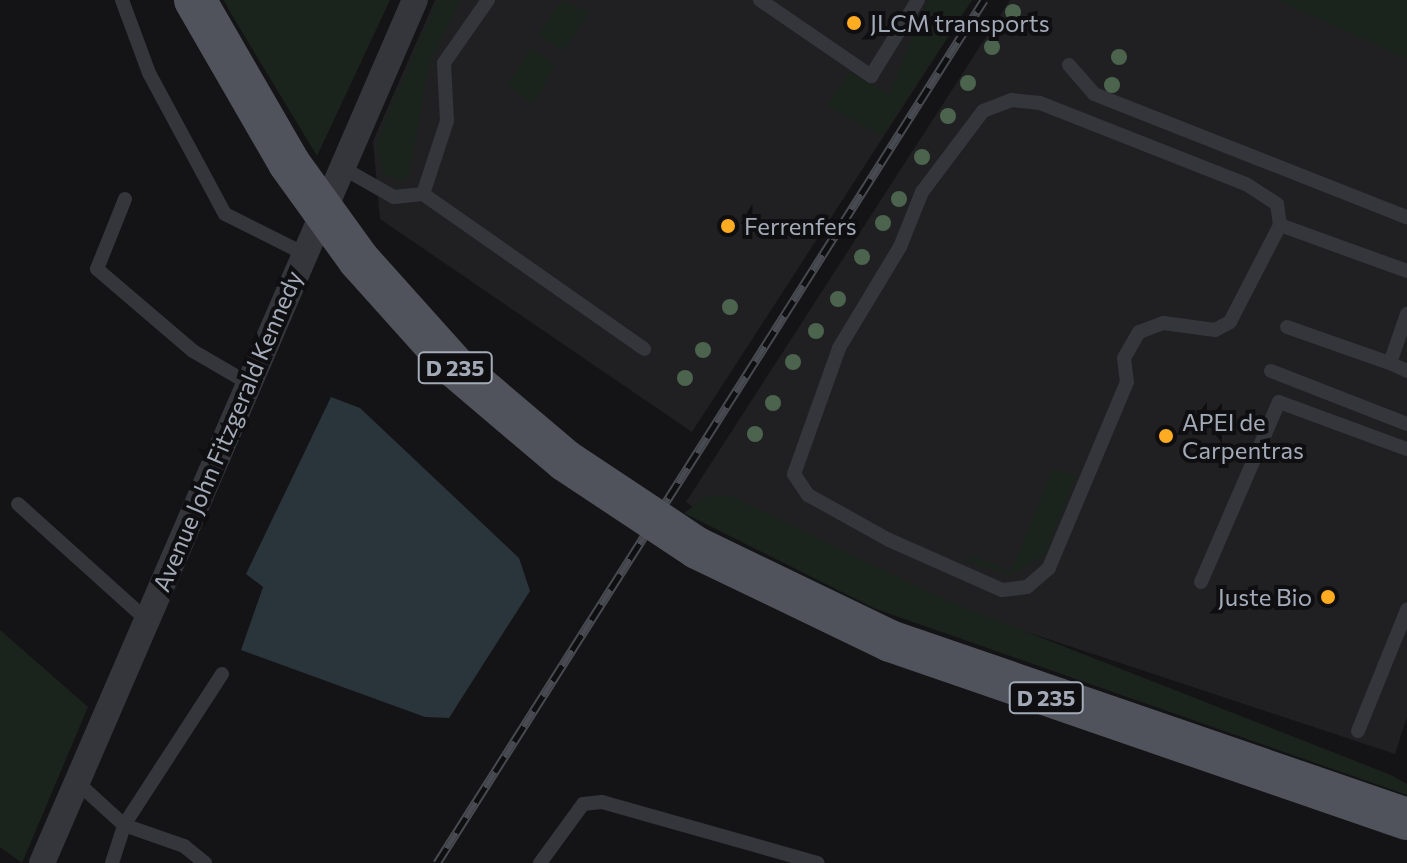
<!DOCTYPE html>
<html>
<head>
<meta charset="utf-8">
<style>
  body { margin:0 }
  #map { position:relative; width:1407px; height:863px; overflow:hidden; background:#141416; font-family:Commissioner,sans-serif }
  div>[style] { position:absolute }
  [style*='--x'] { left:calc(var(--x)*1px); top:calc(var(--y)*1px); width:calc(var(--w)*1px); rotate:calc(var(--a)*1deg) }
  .built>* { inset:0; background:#202023 }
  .green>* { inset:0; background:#1b241c }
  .water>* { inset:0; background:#29343b }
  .service>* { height:14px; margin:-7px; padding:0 7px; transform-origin:7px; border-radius:7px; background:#34363b }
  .minor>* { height:26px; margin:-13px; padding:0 13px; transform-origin:13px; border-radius:13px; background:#34363b }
  .primary>* { height:42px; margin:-21px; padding:0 21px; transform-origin:21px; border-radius:21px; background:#50535b }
  .rail>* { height:9px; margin-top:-4.5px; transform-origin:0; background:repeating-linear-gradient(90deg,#0f0f11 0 18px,#474a50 0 36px); box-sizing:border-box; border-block:2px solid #474a50 }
  .primary-bridge>* { height:42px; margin:-21px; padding:0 21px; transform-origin:21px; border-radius:21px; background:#50535b }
  .trees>* { width:16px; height:16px; margin:-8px; border-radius:50%; background:#4c644d }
  .dots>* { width:22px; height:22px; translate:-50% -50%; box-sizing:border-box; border:4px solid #0f0f11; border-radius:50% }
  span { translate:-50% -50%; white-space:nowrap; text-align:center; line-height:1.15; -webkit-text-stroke:8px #0f0f11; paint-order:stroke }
  .shield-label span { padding:2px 6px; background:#0f0f11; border:2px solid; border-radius:6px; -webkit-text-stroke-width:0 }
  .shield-label { font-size:22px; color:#a4abb8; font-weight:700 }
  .poi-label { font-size:24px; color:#a4abb8 }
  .left { translate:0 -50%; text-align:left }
  .right { translate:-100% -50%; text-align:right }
  .street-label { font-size:24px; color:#a4abb8 }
</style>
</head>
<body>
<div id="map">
  <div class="built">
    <div style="clip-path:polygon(435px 0,972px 0,692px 432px,380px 219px,373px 141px)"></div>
    <div style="clip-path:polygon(1010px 0,1407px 0,1407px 717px,1395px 754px,725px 532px,686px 502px)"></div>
  </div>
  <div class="green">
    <div style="clip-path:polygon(224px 0,390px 0,317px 156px,230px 12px)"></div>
    <div style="clip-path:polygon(437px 0,461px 0,429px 65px,409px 177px,399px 181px,383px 174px,376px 143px)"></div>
    <div style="clip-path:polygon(561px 0,590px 12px,564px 51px,539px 35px)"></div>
    <div style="clip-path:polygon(928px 0,972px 0,882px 136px,827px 106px,849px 72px,889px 94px)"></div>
    <div style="clip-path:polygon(1277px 0,1407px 0,1407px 59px)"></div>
    <div style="clip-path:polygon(530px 48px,555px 65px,534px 104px,508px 86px)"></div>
    <div style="clip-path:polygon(1053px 469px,1076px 475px,1045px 555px,1011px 575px,967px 562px,970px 555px,1011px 571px)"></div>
    <div style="clip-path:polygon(707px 496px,732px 496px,943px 599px,1391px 775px,1407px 784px,1407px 795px,876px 609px,684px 513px)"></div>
    <div style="clip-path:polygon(0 630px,88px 707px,22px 863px,0 847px)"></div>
  </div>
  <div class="water">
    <div style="clip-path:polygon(331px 397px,360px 408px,519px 558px,530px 591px,449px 718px,425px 717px,241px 650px,263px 587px,246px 574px)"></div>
  </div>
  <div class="service">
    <div style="--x:122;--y:0;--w:78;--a:69.7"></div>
    <div style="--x:149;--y:73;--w:160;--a:61.7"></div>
    <div style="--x:225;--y:214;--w:87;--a:26.6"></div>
    <div style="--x:760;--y:0;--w:135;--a:34.4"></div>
    <div style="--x:871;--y:76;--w:89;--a:-58.3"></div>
    <div style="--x:1069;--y:65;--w:38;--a:49"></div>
    <div style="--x:1094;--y:94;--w:336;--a:21.5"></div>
    <div style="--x:1012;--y:100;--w:28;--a:6"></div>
    <div style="--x:1040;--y:103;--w:221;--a:21.5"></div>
    <div style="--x:1246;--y:184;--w:37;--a:33"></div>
    <div style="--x:1277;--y:204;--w:21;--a:82"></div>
    <div style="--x:1280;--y:225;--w:109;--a:117.3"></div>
    <div style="--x:1230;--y:322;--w:17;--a:152"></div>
    <div style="--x:1215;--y:330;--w:52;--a:-172.3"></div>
    <div style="--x:1163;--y:323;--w:26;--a:159"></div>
    <div style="--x:1139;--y:332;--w:30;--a:120"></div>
    <div style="--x:1124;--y:358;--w:24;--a:83"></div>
    <div style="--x:1127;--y:382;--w:202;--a:112.8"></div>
    <div style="--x:1049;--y:568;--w:29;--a:139"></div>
    <div style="--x:1027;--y:587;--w:25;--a:173"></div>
    <div style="--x:1002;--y:590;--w:124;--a:-156.1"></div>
    <div style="--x:889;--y:540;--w:93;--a:-150.9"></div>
    <div style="--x:808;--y:495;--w:25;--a:-124"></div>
    <div style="--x:794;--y:474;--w:134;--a:-70.3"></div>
    <div style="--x:839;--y:348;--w:118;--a:-58.9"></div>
    <div style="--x:900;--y:247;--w:59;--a:-68.2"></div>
    <div style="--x:922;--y:192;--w:101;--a:-53"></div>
    <div style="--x:983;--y:111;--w:31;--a:-21"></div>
    <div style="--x:341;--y:167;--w:61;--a:29.5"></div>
    <div style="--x:394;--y:197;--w:29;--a:-6"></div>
    <div style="--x:423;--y:194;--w:270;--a:35"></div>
    <div style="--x:423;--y:194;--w:77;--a:-71.8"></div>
    <div style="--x:447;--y:121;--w:58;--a:-93"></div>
    <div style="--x:444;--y:63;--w:77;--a:-55.1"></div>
    <div style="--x:125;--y:199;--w:75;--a:111.8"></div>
    <div style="--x:97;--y:269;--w:126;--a:40.5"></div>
    <div style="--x:193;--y:351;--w:61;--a:30.3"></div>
    <div style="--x:1280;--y:225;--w:135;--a:19.9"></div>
    <div style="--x:1287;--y:327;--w:109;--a:19.3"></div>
    <div style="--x:1390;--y:363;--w:52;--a:-70.9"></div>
    <div style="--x:1390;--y:363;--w:19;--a:25"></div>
    <div style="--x:1271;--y:371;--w:146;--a:21.3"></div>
    <div style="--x:18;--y:504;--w:173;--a:42"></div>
    <div style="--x:1201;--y:582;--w:196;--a:-66.6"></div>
    <div style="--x:1279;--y:402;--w:136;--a:20.2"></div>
    <div style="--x:1358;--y:731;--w:131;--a:-68"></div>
    <div style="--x:79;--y:784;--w:61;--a:42.3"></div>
    <div style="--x:124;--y:825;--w:64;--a:19.3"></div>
    <div style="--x:184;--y:846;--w:27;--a:39"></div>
    <div style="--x:112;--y:863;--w:40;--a:-72"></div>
    <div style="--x:124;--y:825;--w:180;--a:-57"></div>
    <div style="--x:540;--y:863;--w:73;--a:-53.9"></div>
    <div style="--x:583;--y:804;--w:19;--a:-6"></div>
    <div style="--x:602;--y:802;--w:224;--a:15.8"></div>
  </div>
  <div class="minor">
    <div style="--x:42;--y:863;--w:940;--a:-66.63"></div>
  </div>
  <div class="primary">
    <div style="--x:195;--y:0;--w:188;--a:60"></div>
    <div style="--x:359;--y:260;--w:144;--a:48.1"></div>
    <div style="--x:455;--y:367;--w:145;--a:40.3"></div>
    <div style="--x:697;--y:548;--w:214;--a:25.7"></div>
    <div style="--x:890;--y:641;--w:547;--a:19"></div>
  </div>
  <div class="rail">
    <div style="--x:437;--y:863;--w:1022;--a:-57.63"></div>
  </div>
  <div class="primary-bridge">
    <div style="--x:289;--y:163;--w:120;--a:54.2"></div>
    <div style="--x:566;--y:461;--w:157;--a:33.6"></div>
  </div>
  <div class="trees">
    <div style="left:1013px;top:12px"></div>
    <div style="left:992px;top:47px"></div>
    <div style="left:1119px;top:57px"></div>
    <div style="left:968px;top:83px"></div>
    <div style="left:1112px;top:85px"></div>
    <div style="left:948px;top:116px"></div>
    <div style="left:922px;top:157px"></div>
    <div style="left:899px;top:199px"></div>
    <div style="left:883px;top:223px"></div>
    <div style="left:862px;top:257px"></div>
    <div style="left:838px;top:299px"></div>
    <div style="left:730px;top:307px"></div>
    <div style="left:816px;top:331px"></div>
    <div style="left:703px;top:350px"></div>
    <div style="left:793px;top:362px"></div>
    <div style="left:685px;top:378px"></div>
    <div style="left:773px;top:403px"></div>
    <div style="left:755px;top:434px"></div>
  </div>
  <div class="dots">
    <div style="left:854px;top:23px;background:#ffac23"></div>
    <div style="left:728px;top:226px;background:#ffac23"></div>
    <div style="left:1166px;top:436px;background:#ffac23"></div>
    <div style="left:1328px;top:597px;background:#ffac23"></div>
  </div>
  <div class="shield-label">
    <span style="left:455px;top:368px">D 235</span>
    <span style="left:1046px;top:698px">D 235</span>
  </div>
  <div class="poi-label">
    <span class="left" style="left:870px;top:23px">JLCM transports</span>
    <span class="left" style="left:744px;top:226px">Ferrenfers</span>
    <span class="left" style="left:1182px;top:436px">APEI de<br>Carpentras</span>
    <span class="right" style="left:1312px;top:597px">Juste Bio</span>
  </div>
  <div class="street-label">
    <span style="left:227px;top:431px;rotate:-67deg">Avenue John Fitzgerald Kennedy</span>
  </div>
</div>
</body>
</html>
